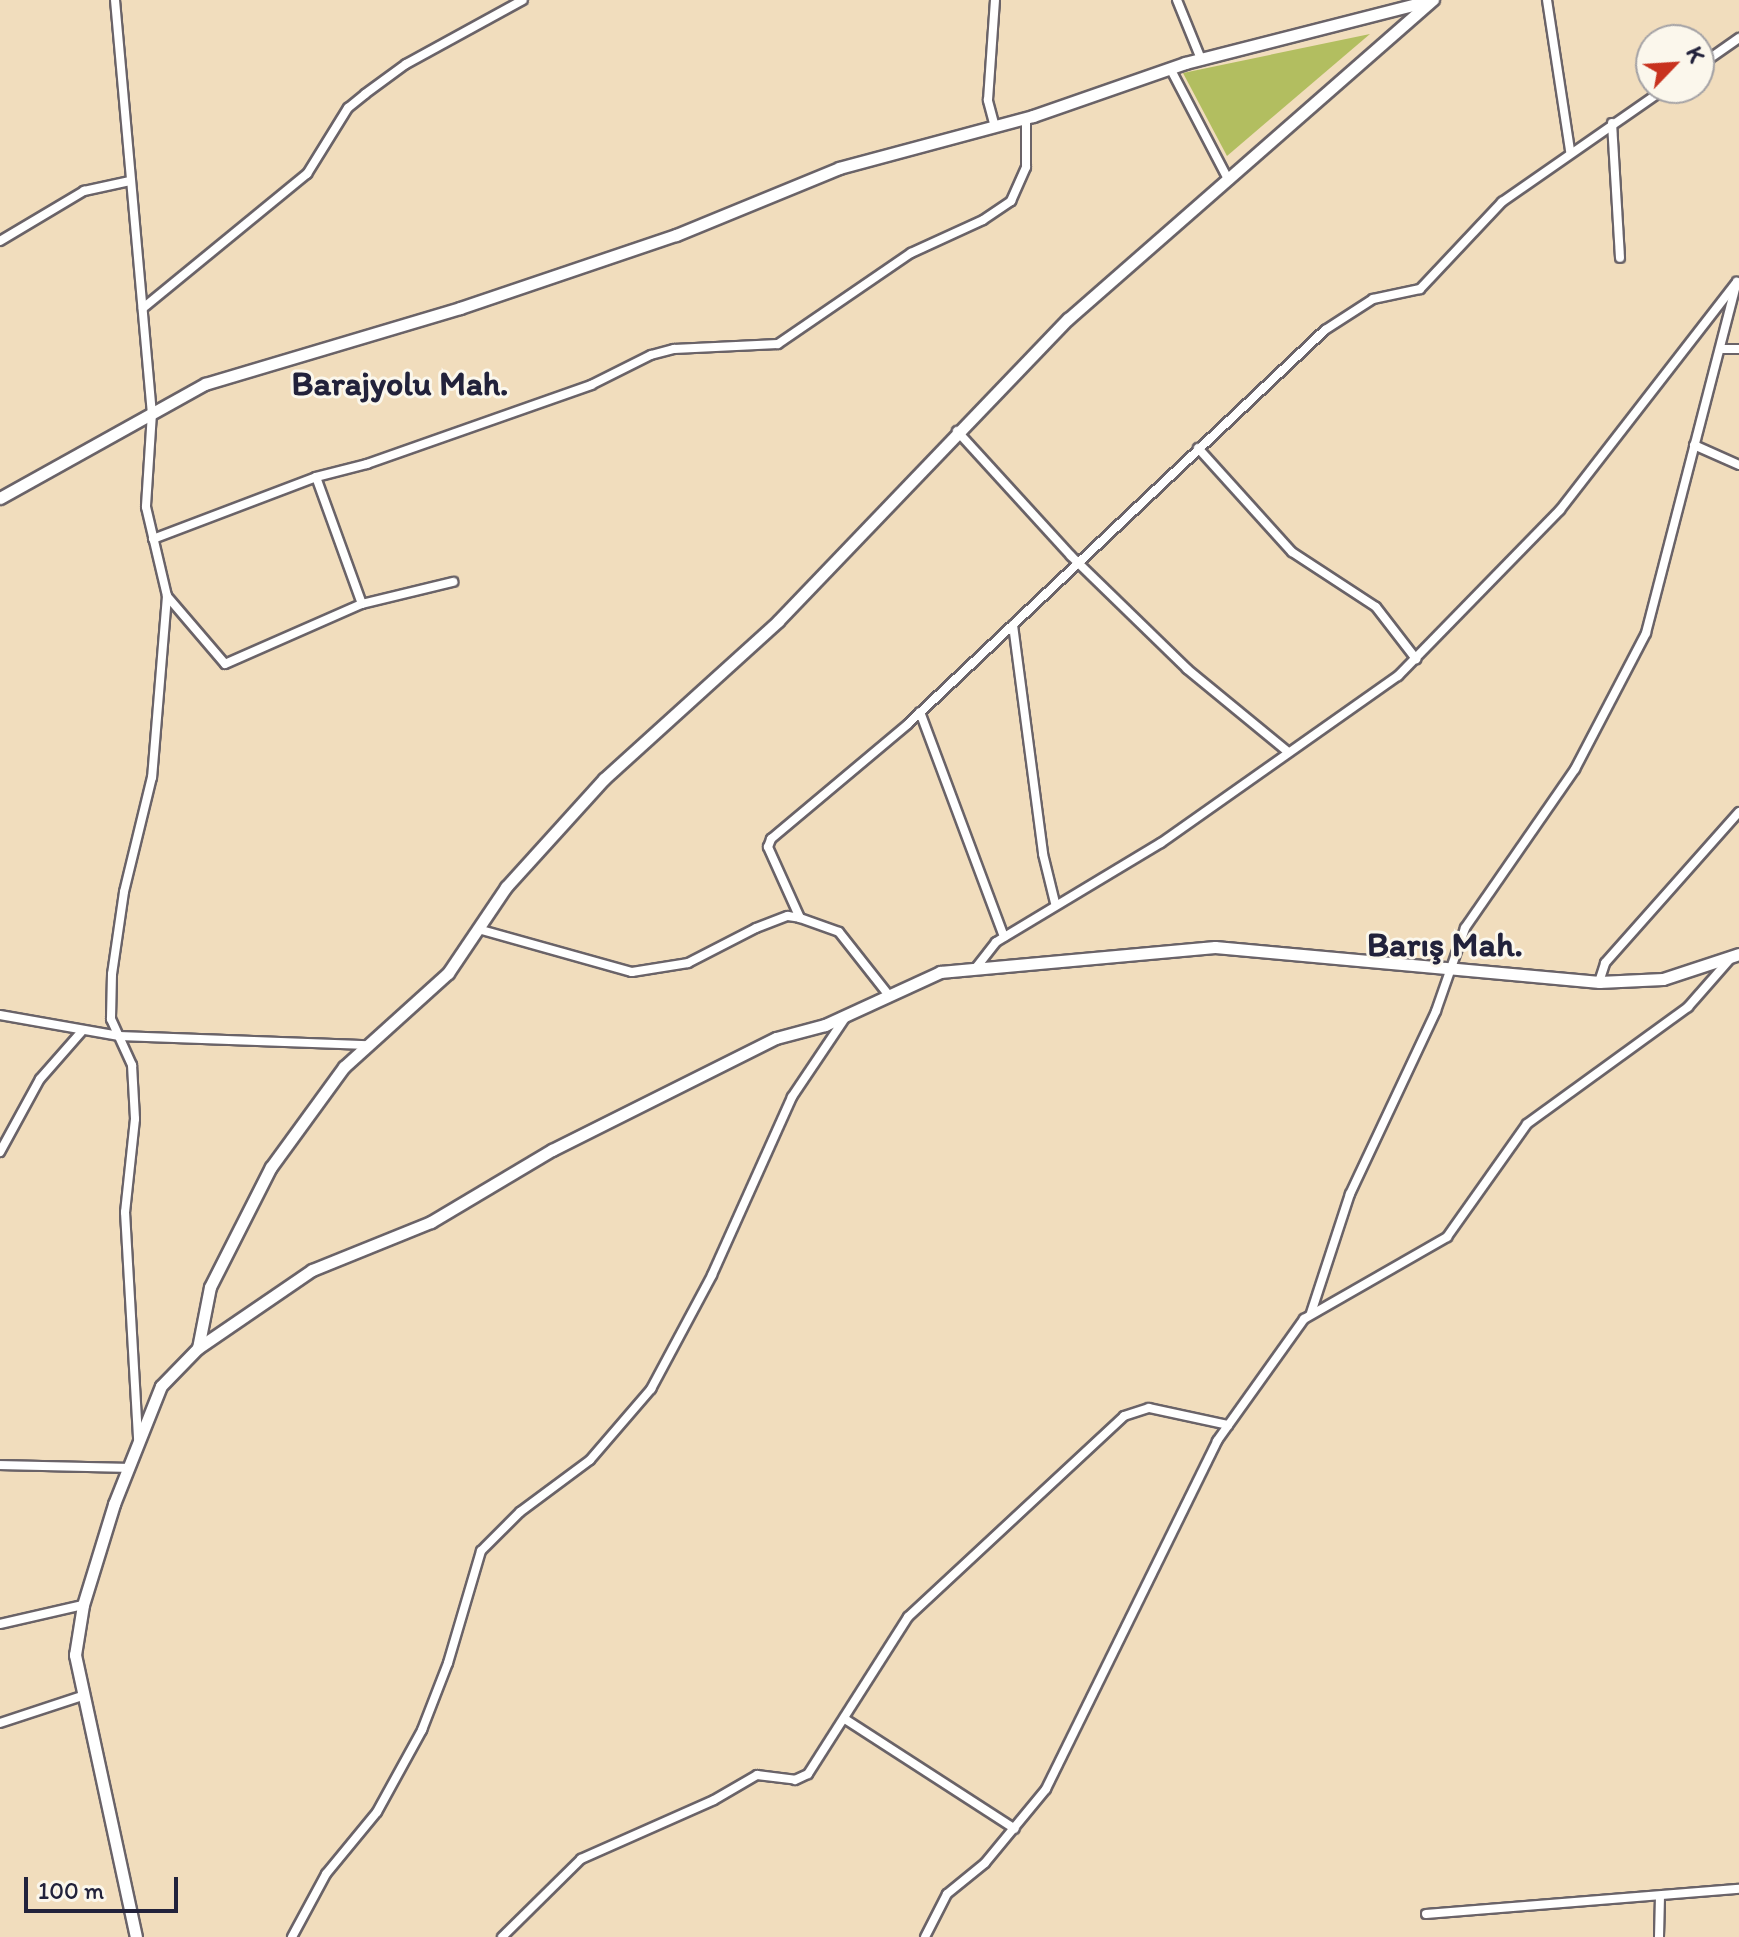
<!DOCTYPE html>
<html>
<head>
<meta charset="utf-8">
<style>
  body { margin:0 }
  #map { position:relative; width:1739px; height:1937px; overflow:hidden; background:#f1ddbd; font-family:Itim,sans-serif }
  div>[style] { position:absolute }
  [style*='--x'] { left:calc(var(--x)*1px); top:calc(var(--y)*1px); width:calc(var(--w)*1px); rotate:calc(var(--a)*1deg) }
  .green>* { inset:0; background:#b2be60 }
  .roads { filter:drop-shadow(2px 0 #6a6368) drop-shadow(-2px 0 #6a6368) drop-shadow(0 2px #6a6368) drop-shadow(0 -2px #6a6368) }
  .street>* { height:8px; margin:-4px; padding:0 4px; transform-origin:4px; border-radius:4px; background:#fff }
  .secondary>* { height:11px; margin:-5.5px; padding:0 5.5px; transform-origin:5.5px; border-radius:5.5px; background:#fff }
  span { translate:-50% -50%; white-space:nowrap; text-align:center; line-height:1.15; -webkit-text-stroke:6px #fbf7ec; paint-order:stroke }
  .district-label { font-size:34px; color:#22223b; font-weight:700 }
  .north { position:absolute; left:1635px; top:24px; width:80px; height:80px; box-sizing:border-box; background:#fbf7ec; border:2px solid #a4a2a5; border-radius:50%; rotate:65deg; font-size:22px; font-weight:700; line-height:32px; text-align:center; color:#22223b }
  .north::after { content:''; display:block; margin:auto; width:28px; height:36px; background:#c8321e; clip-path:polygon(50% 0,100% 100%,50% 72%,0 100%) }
  .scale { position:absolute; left:24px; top:1877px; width:154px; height:36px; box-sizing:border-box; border:4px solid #22223b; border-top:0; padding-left:10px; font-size:24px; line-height:28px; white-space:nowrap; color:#22223b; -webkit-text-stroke:6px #fbf7ec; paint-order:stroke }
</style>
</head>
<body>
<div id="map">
  <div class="green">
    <div style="clip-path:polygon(1370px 34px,1227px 156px,1183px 73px)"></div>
  </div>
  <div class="roads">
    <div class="street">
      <div style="--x:115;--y:0;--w:415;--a:84.9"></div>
      <div style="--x:152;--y:413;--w:94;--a:93.7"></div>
      <div style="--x:146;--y:507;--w:91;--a:76.7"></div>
      <div style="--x:167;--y:596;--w:182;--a:94.7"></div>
      <div style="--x:152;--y:777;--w:118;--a:103.7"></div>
      <div style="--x:124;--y:892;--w:83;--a:98.3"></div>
      <div style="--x:112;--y:974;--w:45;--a:91.3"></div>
      <div style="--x:111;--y:1019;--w:51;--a:65.5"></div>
      <div style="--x:132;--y:1065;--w:54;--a:86.8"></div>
      <div style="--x:135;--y:1119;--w:94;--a:96.1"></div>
      <div style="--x:125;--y:1212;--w:228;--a:86.7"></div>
      <div style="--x:1177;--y:0;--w:64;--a:67.9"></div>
      <div style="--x:1547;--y:0;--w:153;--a:81.3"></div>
      <div style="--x:1699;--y:66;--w:49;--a:-35"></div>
      <div style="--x:1170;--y:68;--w:127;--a:62.4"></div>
      <div style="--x:1612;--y:123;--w:135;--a:86.6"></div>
      <div style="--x:995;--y:127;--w:28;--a:-105"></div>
      <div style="--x:988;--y:100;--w:100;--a:-86"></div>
      <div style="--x:0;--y:241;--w:98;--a:-30.8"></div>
      <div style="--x:84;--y:191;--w:47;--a:-12.3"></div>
      <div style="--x:143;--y:308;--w:212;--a:-39.3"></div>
      <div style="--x:307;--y:174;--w:78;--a:-58.2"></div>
      <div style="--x:348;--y:108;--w:22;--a:-39"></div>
      <div style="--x:365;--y:94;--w:51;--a:-36.2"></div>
      <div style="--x:406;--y:64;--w:133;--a:-28.7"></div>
      <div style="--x:1723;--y:349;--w:16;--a:0"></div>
      <div style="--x:957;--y:431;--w:169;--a:47.6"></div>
      <div style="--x:1071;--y:556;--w:162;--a:44.2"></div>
      <div style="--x:1187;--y:669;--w:131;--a:39.4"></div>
      <div style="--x:1694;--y:445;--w:49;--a:24"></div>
      <div style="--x:1198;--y:448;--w:140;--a:47.9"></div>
      <div style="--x:1292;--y:552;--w:100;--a:33.2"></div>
      <div style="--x:1376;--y:607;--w:66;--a:52.4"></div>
      <div style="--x:316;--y:477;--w:135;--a:70.1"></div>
      <div style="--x:153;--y:539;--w:174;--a:-20.8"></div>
      <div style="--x:316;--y:477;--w:53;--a:-14.3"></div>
      <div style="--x:367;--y:464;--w:238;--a:-19.4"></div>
      <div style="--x:591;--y:385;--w:67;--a:-26.6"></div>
      <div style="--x:651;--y:355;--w:24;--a:-15"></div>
      <div style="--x:674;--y:349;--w:104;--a:-2.8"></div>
      <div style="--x:778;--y:344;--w:161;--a:-34.4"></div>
      <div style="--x:911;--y:253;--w:79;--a:-24.6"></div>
      <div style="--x:983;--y:220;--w:34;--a:-34"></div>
      <div style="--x:1011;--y:201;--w:37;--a:-66"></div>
      <div style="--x:1026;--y:167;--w:49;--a:-90"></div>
      <div style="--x:167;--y:596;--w:89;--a:49.5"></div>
      <div style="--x:225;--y:664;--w:150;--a:-23.7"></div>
      <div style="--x:362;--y:604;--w:94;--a:-13.6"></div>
      <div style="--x:1013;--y:625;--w:231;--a:82.5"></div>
      <div style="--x:1043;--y:854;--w:50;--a:76.2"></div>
      <div style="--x:920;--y:712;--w:240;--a:69.5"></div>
      <div style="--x:800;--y:918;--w:78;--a:-114.3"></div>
      <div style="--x:768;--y:847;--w:9;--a:-69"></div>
      <div style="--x:771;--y:839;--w:179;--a:-40"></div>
      <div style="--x:908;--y:724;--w:574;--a:-43.38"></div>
      <div style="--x:1325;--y:330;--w:57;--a:-32.9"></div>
      <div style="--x:1373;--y:299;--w:48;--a:-12"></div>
      <div style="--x:1420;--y:289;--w:120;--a:-46.7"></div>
      <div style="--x:1502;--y:202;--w:200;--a:-34.8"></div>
      <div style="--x:478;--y:929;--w:160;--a:15.6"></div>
      <div style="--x:632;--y:972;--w:57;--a:-9.1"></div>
      <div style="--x:688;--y:963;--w:76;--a:-27.2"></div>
      <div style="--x:756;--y:928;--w:34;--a:-21"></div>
      <div style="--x:788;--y:916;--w:12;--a:9"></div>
      <div style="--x:800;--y:918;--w:41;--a:19.7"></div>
      <div style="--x:839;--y:932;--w:78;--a:51.8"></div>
      <div style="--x:975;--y:969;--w:34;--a:-52"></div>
      <div style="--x:996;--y:942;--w:192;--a:-31"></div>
      <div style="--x:1161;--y:843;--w:290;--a:-35.2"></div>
      <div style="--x:1398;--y:676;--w:232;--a:-45.7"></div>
      <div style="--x:1560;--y:510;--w:287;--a:-52.2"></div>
      <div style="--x:1599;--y:982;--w:20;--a:-72"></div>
      <div style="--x:1605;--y:963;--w:202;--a:-48.4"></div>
      <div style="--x:0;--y:1015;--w:121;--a:10"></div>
      <div style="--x:119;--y:1036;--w:249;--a:2.1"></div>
      <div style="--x:0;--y:1152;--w:83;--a:-61.3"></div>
      <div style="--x:40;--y:1079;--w:65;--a:-48.7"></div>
      <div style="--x:1311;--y:1313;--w:125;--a:-71.9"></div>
      <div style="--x:1350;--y:1194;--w:202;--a:-64.8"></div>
      <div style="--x:1436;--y:1011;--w:88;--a:-70.7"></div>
      <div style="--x:1465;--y:928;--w:193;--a:-55.3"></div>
      <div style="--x:1575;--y:769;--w:153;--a:-62.4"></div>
      <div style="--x:1646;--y:633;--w:363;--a:-75.5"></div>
      <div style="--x:0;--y:1465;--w:128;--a:1.3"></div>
      <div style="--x:0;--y:1624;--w:85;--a:-12.9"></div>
      <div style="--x:845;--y:1719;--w:202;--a:32.9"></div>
      <div style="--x:0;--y:1723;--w:86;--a:-18.2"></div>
      <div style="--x:1426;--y:1914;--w:314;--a:-4.6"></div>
      <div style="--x:292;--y:1937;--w:72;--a:-61.6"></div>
      <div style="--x:326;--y:1874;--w:80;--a:-50.6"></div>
      <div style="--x:377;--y:1812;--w:94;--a:-61.2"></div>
      <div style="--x:422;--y:1730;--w:72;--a:-68.8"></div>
      <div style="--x:448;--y:1663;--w:117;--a:-73.6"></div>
      <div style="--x:481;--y:1551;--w:55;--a:-45"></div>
      <div style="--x:520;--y:1512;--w:87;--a:-36.6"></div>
      <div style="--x:590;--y:1460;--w:94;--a:-49.3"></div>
      <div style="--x:651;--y:1389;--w:129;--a:-61.8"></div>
      <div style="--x:712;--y:1275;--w:195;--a:-65.8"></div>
      <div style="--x:792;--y:1097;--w:95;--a:-56.1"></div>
      <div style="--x:502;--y:1937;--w:111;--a:-44.6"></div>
      <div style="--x:581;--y:1859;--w:145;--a:-23.9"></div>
      <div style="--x:714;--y:1800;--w:50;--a:-30.2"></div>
      <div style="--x:757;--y:1775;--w:38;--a:7"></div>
      <div style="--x:795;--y:1780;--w:14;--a:-25"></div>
      <div style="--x:808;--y:1774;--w:186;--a:-57.5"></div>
      <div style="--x:908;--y:1617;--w:295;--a:-42.9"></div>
      <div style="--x:1124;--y:1416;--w:26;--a:-18"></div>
      <div style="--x:1149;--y:1408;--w:81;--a:12.1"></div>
      <div style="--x:925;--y:1937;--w:48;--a:-62.9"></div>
      <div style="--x:947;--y:1894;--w:49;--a:-39.2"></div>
      <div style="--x:985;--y:1863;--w:96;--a:-50.5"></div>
      <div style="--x:1046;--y:1789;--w:388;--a:-63.8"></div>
      <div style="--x:1217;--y:1441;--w:150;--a:-54.5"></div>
      <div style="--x:1304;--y:1319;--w:165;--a:-29.8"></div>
      <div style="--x:1447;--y:1237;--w:138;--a:-54.7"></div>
      <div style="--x:1527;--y:1124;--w:199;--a:-36"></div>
      <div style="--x:1688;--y:1007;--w:67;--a:-48.7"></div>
      <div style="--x:1659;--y:1937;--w:41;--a:-88.6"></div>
    </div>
    <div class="secondary">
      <div style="--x:0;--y:498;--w:235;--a:-29.1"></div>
      <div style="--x:205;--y:384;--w:266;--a:-16.6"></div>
      <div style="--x:460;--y:308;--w:228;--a:-18.7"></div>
      <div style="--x:676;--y:235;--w:176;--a:-22.3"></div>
      <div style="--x:839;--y:168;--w:201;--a:-15"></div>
      <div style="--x:1033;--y:116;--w:161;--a:-19.2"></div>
      <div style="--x:1185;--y:63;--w:252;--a:-14.3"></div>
      <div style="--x:198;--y:1348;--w:62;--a:-78.9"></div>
      <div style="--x:210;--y:1287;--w:135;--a:-63.1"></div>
      <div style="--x:271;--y:1167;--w:124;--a:-53.9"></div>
      <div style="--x:344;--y:1067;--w:140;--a:-42.1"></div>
      <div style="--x:448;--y:973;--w:104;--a:-56"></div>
      <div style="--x:506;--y:887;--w:146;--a:-47.8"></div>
      <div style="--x:604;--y:779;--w:235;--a:-42.2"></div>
      <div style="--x:778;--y:621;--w:419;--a:-46.2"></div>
      <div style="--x:1068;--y:319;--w:485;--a:-41.2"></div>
      <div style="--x:136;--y:1937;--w:289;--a:-102.2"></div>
      <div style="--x:75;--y:1655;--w:51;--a:-80.9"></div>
      <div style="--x:83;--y:1605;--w:106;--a:-72.9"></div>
      <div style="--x:114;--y:1504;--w:127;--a:-68.3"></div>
      <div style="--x:161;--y:1386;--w:53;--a:-45.8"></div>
      <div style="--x:198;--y:1348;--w:138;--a:-34.4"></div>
      <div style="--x:312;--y:1270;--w:128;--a:-22"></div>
      <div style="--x:431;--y:1222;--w:141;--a:-30.8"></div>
      <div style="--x:552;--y:1150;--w:250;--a:-26.6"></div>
      <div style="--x:776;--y:1038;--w:51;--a:-14.9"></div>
      <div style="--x:825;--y:1025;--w:127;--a:-24.7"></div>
      <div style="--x:940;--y:972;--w:276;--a:-5.2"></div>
      <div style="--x:1215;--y:947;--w:386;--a:5.2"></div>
      <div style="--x:1599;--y:982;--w:64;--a:-2.7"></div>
      <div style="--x:1663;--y:979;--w:80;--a:-18.2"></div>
    </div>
  </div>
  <div class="district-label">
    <span style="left:400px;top:384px">Barajyolu Mah.</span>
    <span style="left:1445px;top:945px">Barış Mah.</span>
  </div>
  <div class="north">K</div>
  <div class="scale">100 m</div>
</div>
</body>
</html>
